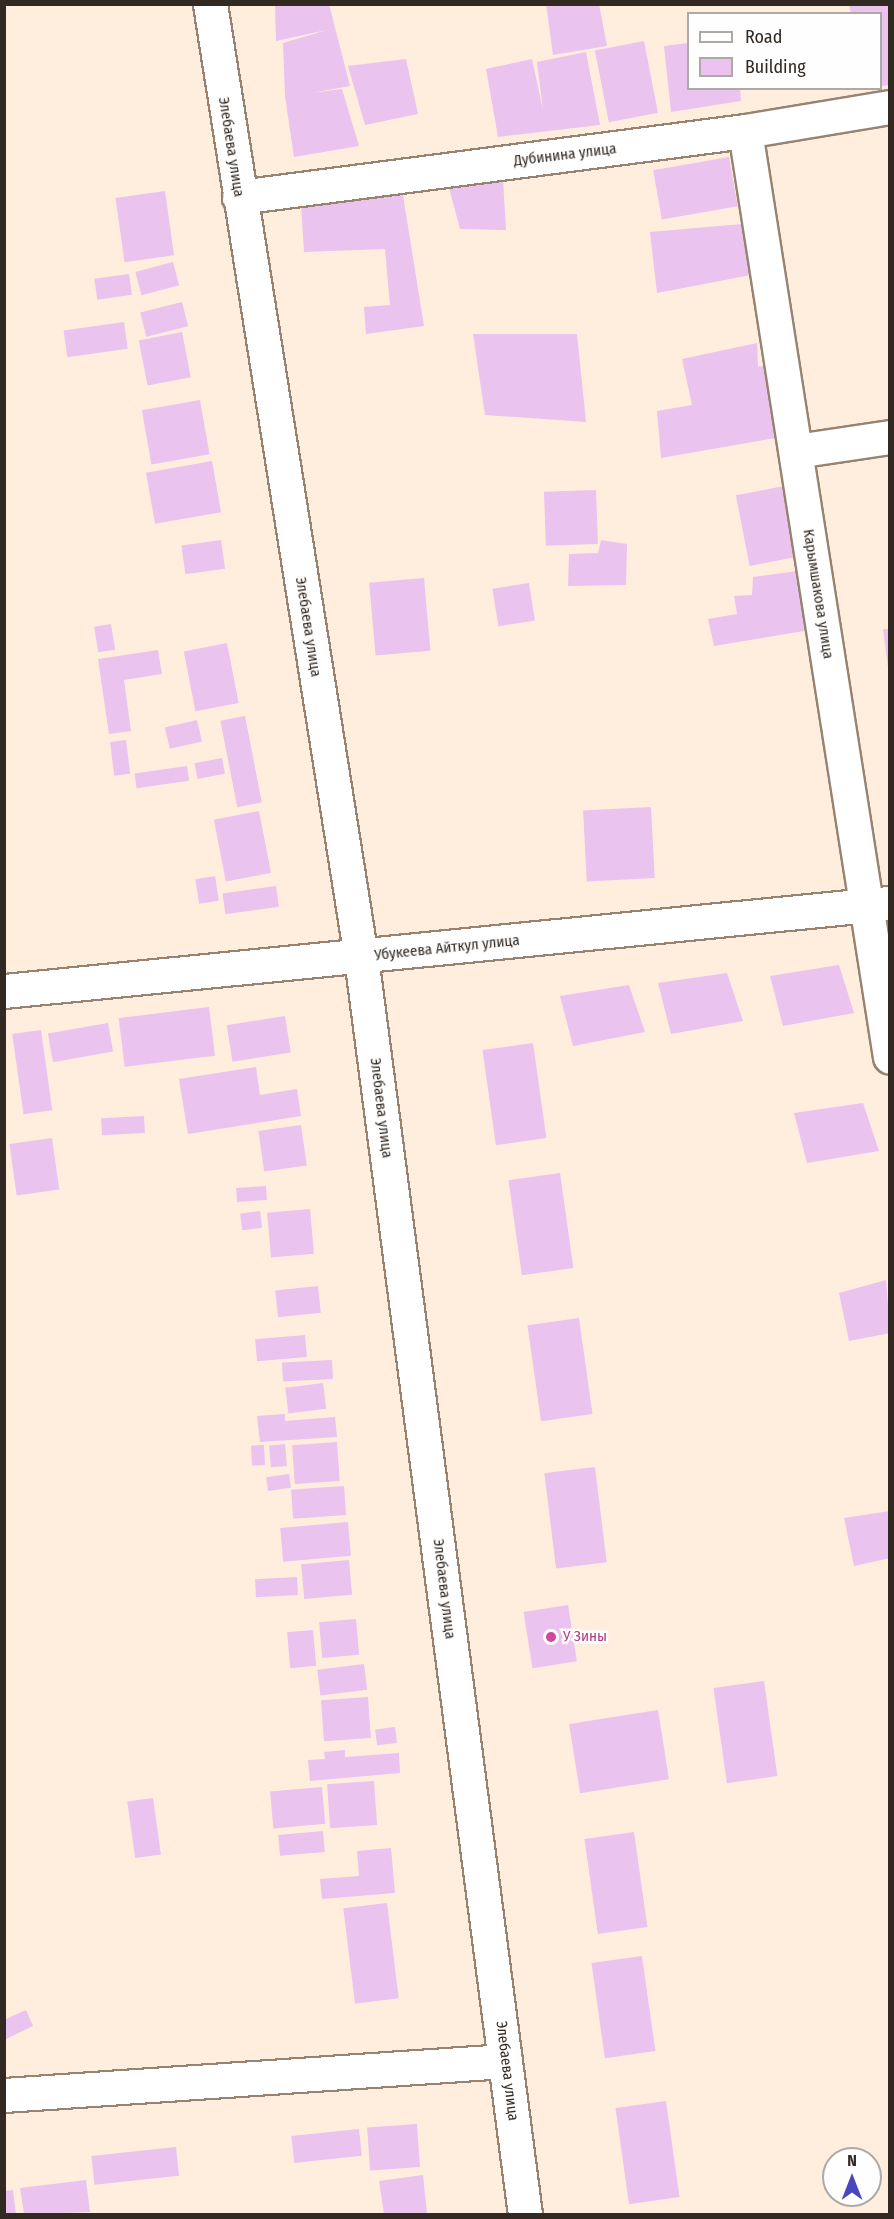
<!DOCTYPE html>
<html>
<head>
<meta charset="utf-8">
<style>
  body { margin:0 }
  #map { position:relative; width:894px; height:2219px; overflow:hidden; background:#ffedde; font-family:"Fira Sans Condensed",sans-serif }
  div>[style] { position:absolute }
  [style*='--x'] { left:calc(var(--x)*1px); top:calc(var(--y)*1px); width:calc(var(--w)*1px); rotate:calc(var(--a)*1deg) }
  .building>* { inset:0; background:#eac3ef; transform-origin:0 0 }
  .roads { filter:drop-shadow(2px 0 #968371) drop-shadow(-2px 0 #968371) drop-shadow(0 2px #968371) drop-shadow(0 -2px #968371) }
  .street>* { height:33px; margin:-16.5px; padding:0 16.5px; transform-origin:16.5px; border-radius:16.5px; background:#fff }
  .secondary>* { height:33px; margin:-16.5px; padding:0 16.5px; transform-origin:16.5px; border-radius:16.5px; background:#fff }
  .dots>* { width:16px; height:16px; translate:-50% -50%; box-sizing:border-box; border:3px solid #fefefe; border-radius:50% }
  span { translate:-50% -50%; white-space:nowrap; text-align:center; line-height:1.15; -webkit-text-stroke:5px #fefefe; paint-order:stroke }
  .street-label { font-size:15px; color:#312922 }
  .hotel-label { font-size:15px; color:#b23c85 }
  .left { translate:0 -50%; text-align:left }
  .frame { position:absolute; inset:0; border:6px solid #312922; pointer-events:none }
  .legend { position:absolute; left:687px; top:12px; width:195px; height:78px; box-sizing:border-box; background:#fefefe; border:2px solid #aca9a6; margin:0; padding:8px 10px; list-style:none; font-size:18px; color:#312922 }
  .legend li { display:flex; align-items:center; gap:12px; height:30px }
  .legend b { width:30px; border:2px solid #aca9a6 }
  .north { position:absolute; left:822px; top:2147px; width:60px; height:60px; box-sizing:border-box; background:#fefefe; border:2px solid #aca9a6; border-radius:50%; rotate:0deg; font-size:16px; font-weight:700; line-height:24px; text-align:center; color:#312922 }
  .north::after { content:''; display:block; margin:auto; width:21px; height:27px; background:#4947bd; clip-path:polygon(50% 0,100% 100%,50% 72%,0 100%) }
</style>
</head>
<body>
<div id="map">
  <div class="building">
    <div style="clip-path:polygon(275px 4px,329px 4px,350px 86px,311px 93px,342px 89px,359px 146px,294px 157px,285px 96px,283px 43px,327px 30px,276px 41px)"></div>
    <div style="clip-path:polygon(546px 4px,599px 4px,607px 46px,553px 55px)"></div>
    <div style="clip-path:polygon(849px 4px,890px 4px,890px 85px,880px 86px,880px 14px,851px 14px)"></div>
    <div style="left:644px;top:41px;width:73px;height:50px;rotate:79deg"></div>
    <div style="clip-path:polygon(688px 43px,688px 88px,740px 88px,741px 101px,671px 112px,664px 46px)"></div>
    <div style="clip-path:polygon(586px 52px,600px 125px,498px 137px,486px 69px,532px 59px,543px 110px,537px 62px)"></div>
    <div style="clip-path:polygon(406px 59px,418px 114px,365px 125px,348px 66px)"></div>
    <div style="left:729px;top:157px;width:50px;height:77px;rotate:80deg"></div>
    <div style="clip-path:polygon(503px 180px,506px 230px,460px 229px,448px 184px)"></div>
    <div style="clip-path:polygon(402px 189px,424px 326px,366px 334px,364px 307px,390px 305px,385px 249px,304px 252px,301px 204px)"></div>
    <div style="left:165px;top:191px;width:65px;height:50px;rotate:82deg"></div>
    <div style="clip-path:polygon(742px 224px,751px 275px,657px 293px,650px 232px)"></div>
    <div style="left:173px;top:262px;width:24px;height:39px;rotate:75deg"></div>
    <div style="left:129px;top:274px;width:21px;height:35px;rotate:82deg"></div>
    <div style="left:182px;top:302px;width:25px;height:43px;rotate:76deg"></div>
    <div style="left:124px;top:322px;width:27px;height:61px;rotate:82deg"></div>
    <div style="left:182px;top:332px;width:46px;height:44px;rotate:79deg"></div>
    <div style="clip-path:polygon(473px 334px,577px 334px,586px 422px,485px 415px)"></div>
    <div style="clip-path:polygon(757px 343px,758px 366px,767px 367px,781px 437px,661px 458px,657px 411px,692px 405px,682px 359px)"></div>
    <div style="left:200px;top:400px;width:55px;height:59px;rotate:80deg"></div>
    <div style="left:212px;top:461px;width:52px;height:67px;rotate:80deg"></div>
    <div style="left:784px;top:486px;width:72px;height:49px;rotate:79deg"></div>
    <div style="left:596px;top:490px;width:54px;height:52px;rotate:88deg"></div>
    <div style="left:221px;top:540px;width:29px;height:40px;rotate:82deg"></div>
    <div style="clip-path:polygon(601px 540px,627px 544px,626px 585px,568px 586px,569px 554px,598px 553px)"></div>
    <div style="clip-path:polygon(798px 571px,810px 630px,714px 646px,708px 619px,737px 614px,734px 596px,752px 595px,753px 577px)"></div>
    <div style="left:424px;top:578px;width:73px;height:55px;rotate:85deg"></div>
    <div style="left:529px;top:583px;width:38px;height:37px;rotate:81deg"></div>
    <div style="left:111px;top:624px;width:26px;height:17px;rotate:81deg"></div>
    <div style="clip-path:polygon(883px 629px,890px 629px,890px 667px,888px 667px)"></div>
    <div style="left:227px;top:643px;width:61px;height:44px;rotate:79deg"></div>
    <div style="clip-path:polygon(158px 650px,162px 674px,124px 680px,131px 731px,109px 734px,98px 659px)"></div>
    <div style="left:245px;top:716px;width:88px;height:25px;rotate:79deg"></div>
    <div style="left:197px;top:720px;width:22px;height:33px;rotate:77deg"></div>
    <div style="left:126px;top:740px;width:34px;height:16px;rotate:83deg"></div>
    <div style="left:222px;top:758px;width:16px;height:28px;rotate:79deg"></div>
    <div style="left:187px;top:766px;width:15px;height:53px;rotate:82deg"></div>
    <div style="left:651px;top:807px;width:71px;height:68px;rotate:87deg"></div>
    <div style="left:259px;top:811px;width:63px;height:46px;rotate:79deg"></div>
    <div style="left:215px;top:876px;width:25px;height:20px;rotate:81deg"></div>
    <div style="left:276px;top:886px;width:21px;height:54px;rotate:82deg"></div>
    <div style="clip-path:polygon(839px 965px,854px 1013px,783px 1026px,770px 976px)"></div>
    <div style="clip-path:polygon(727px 973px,743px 1021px,671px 1034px,658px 983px)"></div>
    <div style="clip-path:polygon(629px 985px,645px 1032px,573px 1046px,560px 996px)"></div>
    <div style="left:209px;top:1007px;width:49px;height:91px;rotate:83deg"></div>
    <div style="left:285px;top:1016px;width:37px;height:59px;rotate:81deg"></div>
    <div style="left:108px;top:1023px;width:29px;height:61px;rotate:80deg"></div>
    <div style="left:41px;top:1030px;width:81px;height:29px;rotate:82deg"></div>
    <div style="left:533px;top:1043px;width:96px;height:51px;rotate:82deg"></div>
    <div style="clip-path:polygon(256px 1067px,260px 1095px,297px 1089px,301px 1116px,188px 1134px,179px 1079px)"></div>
    <div style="clip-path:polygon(863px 1103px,879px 1151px,807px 1163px,794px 1113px)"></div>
    <div style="left:144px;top:1116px;width:17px;height:43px;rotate:87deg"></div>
    <div style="left:301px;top:1125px;width:41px;height:43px;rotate:82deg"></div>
    <div style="left:52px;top:1138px;width:52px;height:43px;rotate:82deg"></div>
    <div style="left:560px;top:1173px;width:96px;height:52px;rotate:82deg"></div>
    <div style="left:266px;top:1186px;width:14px;height:30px;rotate:86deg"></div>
    <div style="left:310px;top:1209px;width:45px;height:43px;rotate:85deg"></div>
    <div style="left:260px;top:1211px;width:17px;height:20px;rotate:83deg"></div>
    <div style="clip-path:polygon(886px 1280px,890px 1333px,849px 1341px,839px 1293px)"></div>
    <div style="left:318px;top:1286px;width:27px;height:43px;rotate:84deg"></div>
    <div style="left:579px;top:1318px;width:97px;height:52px;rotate:82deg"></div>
    <div style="left:305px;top:1335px;width:22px;height:50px;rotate:85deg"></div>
    <div style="left:332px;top:1360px;width:19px;height:50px;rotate:87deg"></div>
    <div style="left:323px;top:1383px;width:26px;height:38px;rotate:83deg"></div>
    <div style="clip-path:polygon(285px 1414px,285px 1421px,335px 1417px,337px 1437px,260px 1442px,257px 1416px)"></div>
    <div style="left:337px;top:1442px;width:39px;height:45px;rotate:86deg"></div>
    <div style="left:285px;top:1444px;width:22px;height:16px;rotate:85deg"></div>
    <div style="left:264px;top:1445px;width:20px;height:13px;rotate:87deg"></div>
    <div style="left:595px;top:1467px;width:96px;height:51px;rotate:83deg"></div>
    <div style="left:289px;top:1474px;width:14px;height:23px;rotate:82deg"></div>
    <div style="left:344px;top:1486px;width:29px;height:53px;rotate:86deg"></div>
    <div style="clip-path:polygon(890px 1511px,890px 1558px,854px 1566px,844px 1518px)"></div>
    <div style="left:348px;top:1522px;width:34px;height:68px;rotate:85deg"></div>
    <div style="left:349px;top:1560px;width:35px;height:48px;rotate:85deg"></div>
    <div style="left:297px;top:1577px;width:18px;height:42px;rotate:87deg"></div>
    <div style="left:568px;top:1605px;width:57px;height:45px;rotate:81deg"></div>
    <div style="left:356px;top:1619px;width:36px;height:37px;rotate:85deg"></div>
    <div style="left:313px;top:1630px;width:36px;height:26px;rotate:85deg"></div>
    <div style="left:364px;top:1664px;width:26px;height:47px;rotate:83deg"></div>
    <div style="left:764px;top:1681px;width:96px;height:51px;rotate:82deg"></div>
    <div style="left:368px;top:1697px;width:41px;height:47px;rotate:86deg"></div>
    <div style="left:658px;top:1710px;width:70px;height:90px;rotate:81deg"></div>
    <div style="left:395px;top:1727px;width:16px;height:20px;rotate:83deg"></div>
    <div style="clip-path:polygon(345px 1750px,345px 1757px,399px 1753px,400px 1773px,310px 1781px,308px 1760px,325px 1759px,324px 1752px)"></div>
    <div style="left:374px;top:1781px;width:44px;height:47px;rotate:86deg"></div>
    <div style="left:322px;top:1787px;width:37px;height:52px;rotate:85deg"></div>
    <div style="left:153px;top:1798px;width:57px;height:26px;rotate:82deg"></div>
    <div style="left:323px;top:1831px;width:21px;height:45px;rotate:85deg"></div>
    <div style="left:634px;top:1832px;width:96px;height:50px;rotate:82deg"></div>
    <div style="clip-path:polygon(391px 1848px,395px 1893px,322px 1899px,320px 1879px,359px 1876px,357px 1851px)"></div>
    <div style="left:387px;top:1903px;width:96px;height:44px;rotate:83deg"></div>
    <div style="left:642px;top:1956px;width:96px;height:51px;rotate:82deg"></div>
    <div style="clip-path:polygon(26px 2010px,33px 2026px,4px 2040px,4px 2020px)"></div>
    <div style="left:666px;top:2101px;width:97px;height:51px;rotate:82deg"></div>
    <div style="left:417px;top:2124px;width:43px;height:50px;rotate:86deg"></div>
    <div style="left:359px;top:2129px;width:27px;height:68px;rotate:84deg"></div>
    <div style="left:176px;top:2147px;width:29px;height:85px;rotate:84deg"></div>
    <div style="clip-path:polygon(423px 2175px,427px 2214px,384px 2214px,379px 2181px)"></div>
    <div style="clip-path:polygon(86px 2180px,90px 2212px,24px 2214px,20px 2188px)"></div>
    <div style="clip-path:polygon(13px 2190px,16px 2214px,4px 2214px,4px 2191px)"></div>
  </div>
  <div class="roads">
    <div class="street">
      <div style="--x:745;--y:131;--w:937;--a:81.1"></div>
      <div style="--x:239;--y:197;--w:510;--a:-7.43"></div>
      <div style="--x:745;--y:131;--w:147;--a:-9.4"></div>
      <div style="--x:796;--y:451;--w:95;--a:-8.5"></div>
      <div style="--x:4;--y:991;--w:889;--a:-5.68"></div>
      <div style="--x:4;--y:2095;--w:502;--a:-3.88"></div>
    </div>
    <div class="secondary">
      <div style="--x:210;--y:4;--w:965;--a:81"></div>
      <div style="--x:361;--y:957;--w:1268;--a:82.57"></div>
    </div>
  </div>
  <div class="dots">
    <div style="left:551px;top:1637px;background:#d1479c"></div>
  </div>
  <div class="street-label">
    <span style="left:231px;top:147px;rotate:81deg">Элебаева улица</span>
    <span style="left:565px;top:155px;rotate:-7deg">Дубинина улица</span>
    <span style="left:818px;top:594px;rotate:81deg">Карымшакова улица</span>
    <span style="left:308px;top:627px;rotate:81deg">Элебаева улица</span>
    <span style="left:447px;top:948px;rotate:-6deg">Убукеева Айткул улица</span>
    <span style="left:381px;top:1108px;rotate:83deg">Элебаева улица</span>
    <span style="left:444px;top:1589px;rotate:83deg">Элебаева улица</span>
    <span style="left:507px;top:2071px;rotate:83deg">Элебаева улица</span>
  </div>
  <div class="hotel-label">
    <span class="left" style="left:563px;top:1637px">У Зины</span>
  </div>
  <div class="frame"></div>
  <ul class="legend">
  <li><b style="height:8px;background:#fff"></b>Road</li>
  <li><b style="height:16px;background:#eac3ef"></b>Building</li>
  </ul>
  <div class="north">N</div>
</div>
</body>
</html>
